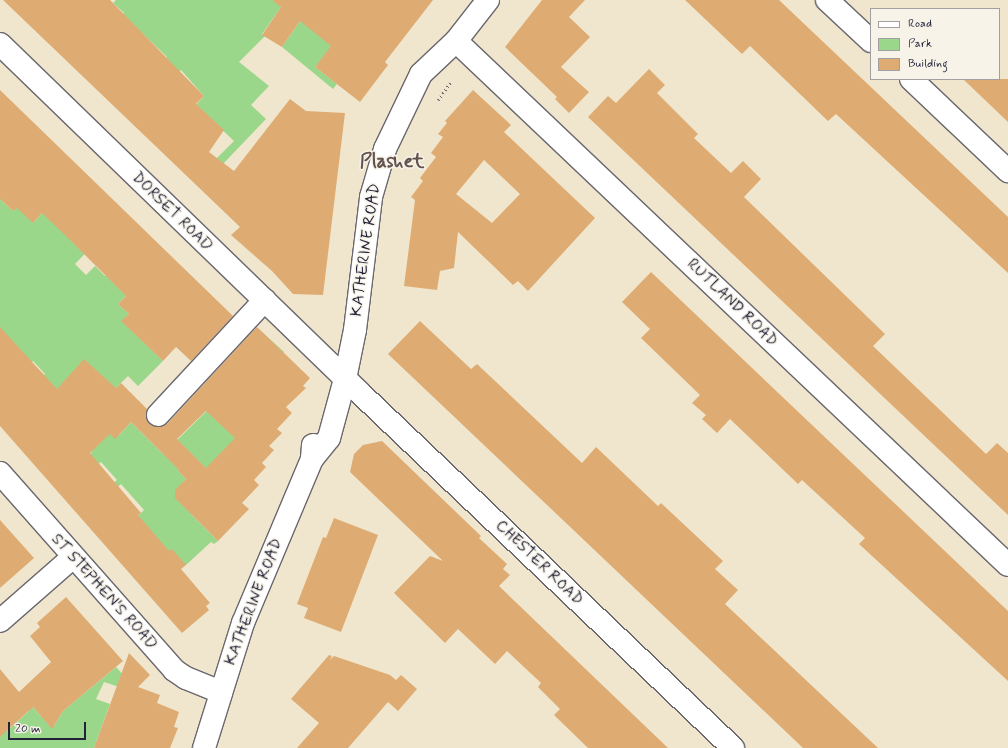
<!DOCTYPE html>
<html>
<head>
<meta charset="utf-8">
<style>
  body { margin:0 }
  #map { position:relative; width:1008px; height:748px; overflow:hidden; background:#f0e6cd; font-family:Mynerve,sans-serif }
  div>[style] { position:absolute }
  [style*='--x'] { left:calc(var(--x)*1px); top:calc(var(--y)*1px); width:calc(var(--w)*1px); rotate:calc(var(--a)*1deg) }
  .green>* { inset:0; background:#9ad78b }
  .building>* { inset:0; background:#deac73 }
  .path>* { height:2.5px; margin-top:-1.25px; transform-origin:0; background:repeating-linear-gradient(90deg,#6a676e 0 1px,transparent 0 4px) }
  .roads { filter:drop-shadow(1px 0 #6a676e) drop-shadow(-1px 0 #6a676e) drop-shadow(0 1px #6a676e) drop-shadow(0 -1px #6a676e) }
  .minor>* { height:22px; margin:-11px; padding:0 11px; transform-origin:11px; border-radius:11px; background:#fff }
  .major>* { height:22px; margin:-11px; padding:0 11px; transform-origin:11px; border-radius:11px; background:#fff }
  span { translate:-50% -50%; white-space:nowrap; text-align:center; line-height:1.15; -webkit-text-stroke:3px #f7f3e8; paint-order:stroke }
  .street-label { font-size:16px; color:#22223b }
  .district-label { font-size:20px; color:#64524f; font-weight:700 }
  .legend { position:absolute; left:870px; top:8px; width:130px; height:72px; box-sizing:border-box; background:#f7f3e8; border:1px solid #a29fa3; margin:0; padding:5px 7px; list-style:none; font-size:12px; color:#22223b }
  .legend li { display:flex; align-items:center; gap:8px; height:20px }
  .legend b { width:20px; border:1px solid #a29fa3 }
  .scale { position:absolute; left:8px; top:722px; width:78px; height:18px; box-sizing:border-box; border:2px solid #22223b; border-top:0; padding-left:5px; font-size:12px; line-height:14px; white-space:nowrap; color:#22223b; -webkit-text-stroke:3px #f7f3e8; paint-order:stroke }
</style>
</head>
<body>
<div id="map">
  <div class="green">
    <div style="clip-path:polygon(116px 0,286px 0,262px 34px,265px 36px,239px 62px,269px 86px,251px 105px,266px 119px,221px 166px,215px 160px,234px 141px,196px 105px,204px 96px,181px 70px,170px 82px,158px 67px,167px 57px,142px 33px,110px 27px,124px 13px,113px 3px)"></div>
    <div style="clip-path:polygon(314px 1px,346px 57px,322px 59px,315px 67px,337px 84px,333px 89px,282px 47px)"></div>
    <div style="clip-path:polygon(44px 179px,33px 223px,46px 209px,103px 235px,75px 264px,86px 275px,95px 266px,105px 276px,124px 257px,134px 288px,118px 304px,129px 314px,122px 321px,163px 361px,138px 386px,128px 376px,116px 388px,119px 435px,131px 422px,163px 454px,235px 383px,235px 357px,261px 331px,284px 352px,276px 360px,235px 438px,239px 500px,193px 456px,178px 471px,186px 479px,176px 490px,192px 515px,218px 541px,214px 544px,211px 542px,186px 565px,163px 557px,130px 523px,144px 510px,121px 484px,105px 499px,101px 494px,117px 480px,101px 462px,85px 476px,77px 466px,92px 452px,39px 380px,45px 374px,33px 361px,29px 364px,0 338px,0 188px,1px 200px,13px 211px)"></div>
    <div style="clip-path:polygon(116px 667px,136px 689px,135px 692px,104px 682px,96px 699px,110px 704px,94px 748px,0 748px,0 723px,7px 731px,29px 711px,15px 696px,19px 692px,49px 725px,54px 726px,63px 711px)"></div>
  </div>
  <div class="building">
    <div style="clip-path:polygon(3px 0,110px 0,204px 96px,196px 104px,224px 130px,209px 152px,234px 171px,290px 99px,306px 111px,345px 113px,323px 295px,293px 294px,272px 271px,231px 235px,240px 227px)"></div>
    <div style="clip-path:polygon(272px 0,433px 0,385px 62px,388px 65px,360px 102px,315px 67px,331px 46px,300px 21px,282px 47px,262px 35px,281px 7px)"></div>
    <div style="clip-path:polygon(542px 0,585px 0,569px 17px,590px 37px,561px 67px,589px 92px,569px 113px,555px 99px,557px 97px,505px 47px)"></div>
    <div style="clip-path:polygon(685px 0,779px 0,1008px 217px,1008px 273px,836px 114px,828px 121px,750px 46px,742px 54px)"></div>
    <div style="clip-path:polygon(649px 69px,665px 85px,657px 93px,698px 134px,694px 138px,731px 173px,743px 161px,761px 179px,744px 197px,885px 334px,873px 346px,986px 454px,997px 443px,1008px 453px,1008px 515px,588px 117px,608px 96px,616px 103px)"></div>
    <div style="clip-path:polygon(963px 79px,1008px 79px,1008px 122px)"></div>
    <div style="clip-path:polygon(0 90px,233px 316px,191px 361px,176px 347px,163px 361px,121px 321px,129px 314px,118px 304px,126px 296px,69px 239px,42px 213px,33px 223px,17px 208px,13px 211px,0 199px)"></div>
    <div style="clip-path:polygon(evenodd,473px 90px,511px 125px,504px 132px,595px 218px,528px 291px,518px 281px,513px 285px,458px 232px,454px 268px,440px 271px,437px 290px,404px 286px,415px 200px,411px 197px,423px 181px,420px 178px,436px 157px,431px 153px,443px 137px,438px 134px,447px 123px,445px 121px,473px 90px,484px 160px,520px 194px,492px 223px,456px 194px,484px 160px)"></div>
    <div style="clip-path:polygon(651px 272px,1008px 611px,1008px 681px,859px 544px,865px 538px,802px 480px,798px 484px,730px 419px,717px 433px,702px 419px,706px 415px,692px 403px,700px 395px,641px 338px,650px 329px,622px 302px)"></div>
    <div style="clip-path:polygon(420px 321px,471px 369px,477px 364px,582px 463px,596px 447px,658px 506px,661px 503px,723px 561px,715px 569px,738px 590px,725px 604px,878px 748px,803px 748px,388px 354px)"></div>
    <div style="clip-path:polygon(evenodd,0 327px,57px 389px,84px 359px,116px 388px,121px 383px,147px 409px,146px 419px,156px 427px,167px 424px,257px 327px,310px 378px,303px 386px,306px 388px,286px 407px,292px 413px,277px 429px,282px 433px,269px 446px,274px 450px,262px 463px,266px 467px,254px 480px,259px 485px,242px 503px,249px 509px,218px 541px,175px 498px,175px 490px,186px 479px,178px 471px,179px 470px,131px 422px,115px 439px,110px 434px,90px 453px,141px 513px,138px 515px,169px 551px,172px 549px,186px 565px,181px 569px,210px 603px,206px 606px,209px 610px,182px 633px,0 426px,0 327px,206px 411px,235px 438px,206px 468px,177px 439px,206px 411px)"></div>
    <div style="clip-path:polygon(382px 441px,481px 536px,479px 538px,507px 564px,503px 569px,510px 575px,499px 586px,668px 748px,588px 748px,554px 715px,560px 709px,538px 687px,541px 683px,507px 651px,495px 664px,458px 629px,445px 643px,394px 593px,430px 556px,443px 561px,350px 472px,354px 454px,363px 445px)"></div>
    <div style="clip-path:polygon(334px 518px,378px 535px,341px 632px,304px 618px,308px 608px,297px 604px,323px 537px,326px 538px)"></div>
    <div style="clip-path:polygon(0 520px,34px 558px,0 588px)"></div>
    <div style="clip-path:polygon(66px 597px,123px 661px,63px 711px,52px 729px,33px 707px,0 737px,0 669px,19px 692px,51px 662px,30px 636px,40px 627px,37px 623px)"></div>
    <div style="clip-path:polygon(129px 653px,150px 675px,138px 687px,160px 695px,157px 703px,179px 712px,174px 727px,178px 728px,170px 748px,94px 748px)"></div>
    <div style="clip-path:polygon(329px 655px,332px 656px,330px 660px,334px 656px,390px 675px,396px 680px,401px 675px,417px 689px,398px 711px,388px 702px,348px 748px,297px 748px,319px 723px,291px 699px)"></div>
  </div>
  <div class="path">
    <div style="--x:438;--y:100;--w:21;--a:-55"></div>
  </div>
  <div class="roads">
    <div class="minor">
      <div style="--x:827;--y:0;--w:60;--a:43"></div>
      <div style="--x:456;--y:41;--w:761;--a:43.51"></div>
      <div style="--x:0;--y:44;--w:501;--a:44.11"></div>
      <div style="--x:360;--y:393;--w:515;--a:43.58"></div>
      <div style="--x:911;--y:79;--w:134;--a:43.5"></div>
      <div style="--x:158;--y:415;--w:157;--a:-47.1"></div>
      <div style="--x:0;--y:473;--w:263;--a:48.5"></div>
      <div style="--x:174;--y:670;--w:14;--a:34"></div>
      <div style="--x:186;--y:678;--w:38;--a:22"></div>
      <div style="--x:0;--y:621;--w:96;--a:-41.2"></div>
    </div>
    <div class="major">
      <div style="--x:312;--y:459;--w:27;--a:-51"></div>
      <div style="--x:329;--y:438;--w:61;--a:-74.8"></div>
      <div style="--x:345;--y:379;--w:50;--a:-78.5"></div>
      <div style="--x:355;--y:330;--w:134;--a:-83.1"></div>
      <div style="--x:371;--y:197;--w:50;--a:-73.7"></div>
      <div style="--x:385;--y:149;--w:83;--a:-64.4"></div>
      <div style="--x:421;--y:74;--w:48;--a:-43.3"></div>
      <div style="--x:456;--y:41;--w:52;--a:-52"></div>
      <div style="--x:204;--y:748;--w:131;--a:-72.7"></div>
      <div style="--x:243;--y:623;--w:178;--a:-67.2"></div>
      <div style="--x:312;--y:459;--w:14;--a:-86"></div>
    </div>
  </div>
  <div class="street-label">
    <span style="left:172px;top:212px;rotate:44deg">DORSET ROAD</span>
    <span style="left:366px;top:250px;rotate:-82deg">KATHERINE ROAD</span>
    <span style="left:732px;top:303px;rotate:44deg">RUTLAND ROAD</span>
    <span style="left:539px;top:563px;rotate:44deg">CHESTER ROAD</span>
    <span style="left:104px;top:592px;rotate:48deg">ST STEPHEN'S ROAD</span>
    <span style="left:254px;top:602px;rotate:-69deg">KATHERINE ROAD</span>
  </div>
  <div class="district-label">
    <span style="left:392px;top:161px">Plashet</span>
  </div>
  <ul class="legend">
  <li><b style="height:5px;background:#fff"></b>Road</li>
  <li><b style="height:11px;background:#9ad78b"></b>Park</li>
  <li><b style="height:11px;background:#deac73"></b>Building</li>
  </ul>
  <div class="scale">20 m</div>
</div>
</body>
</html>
